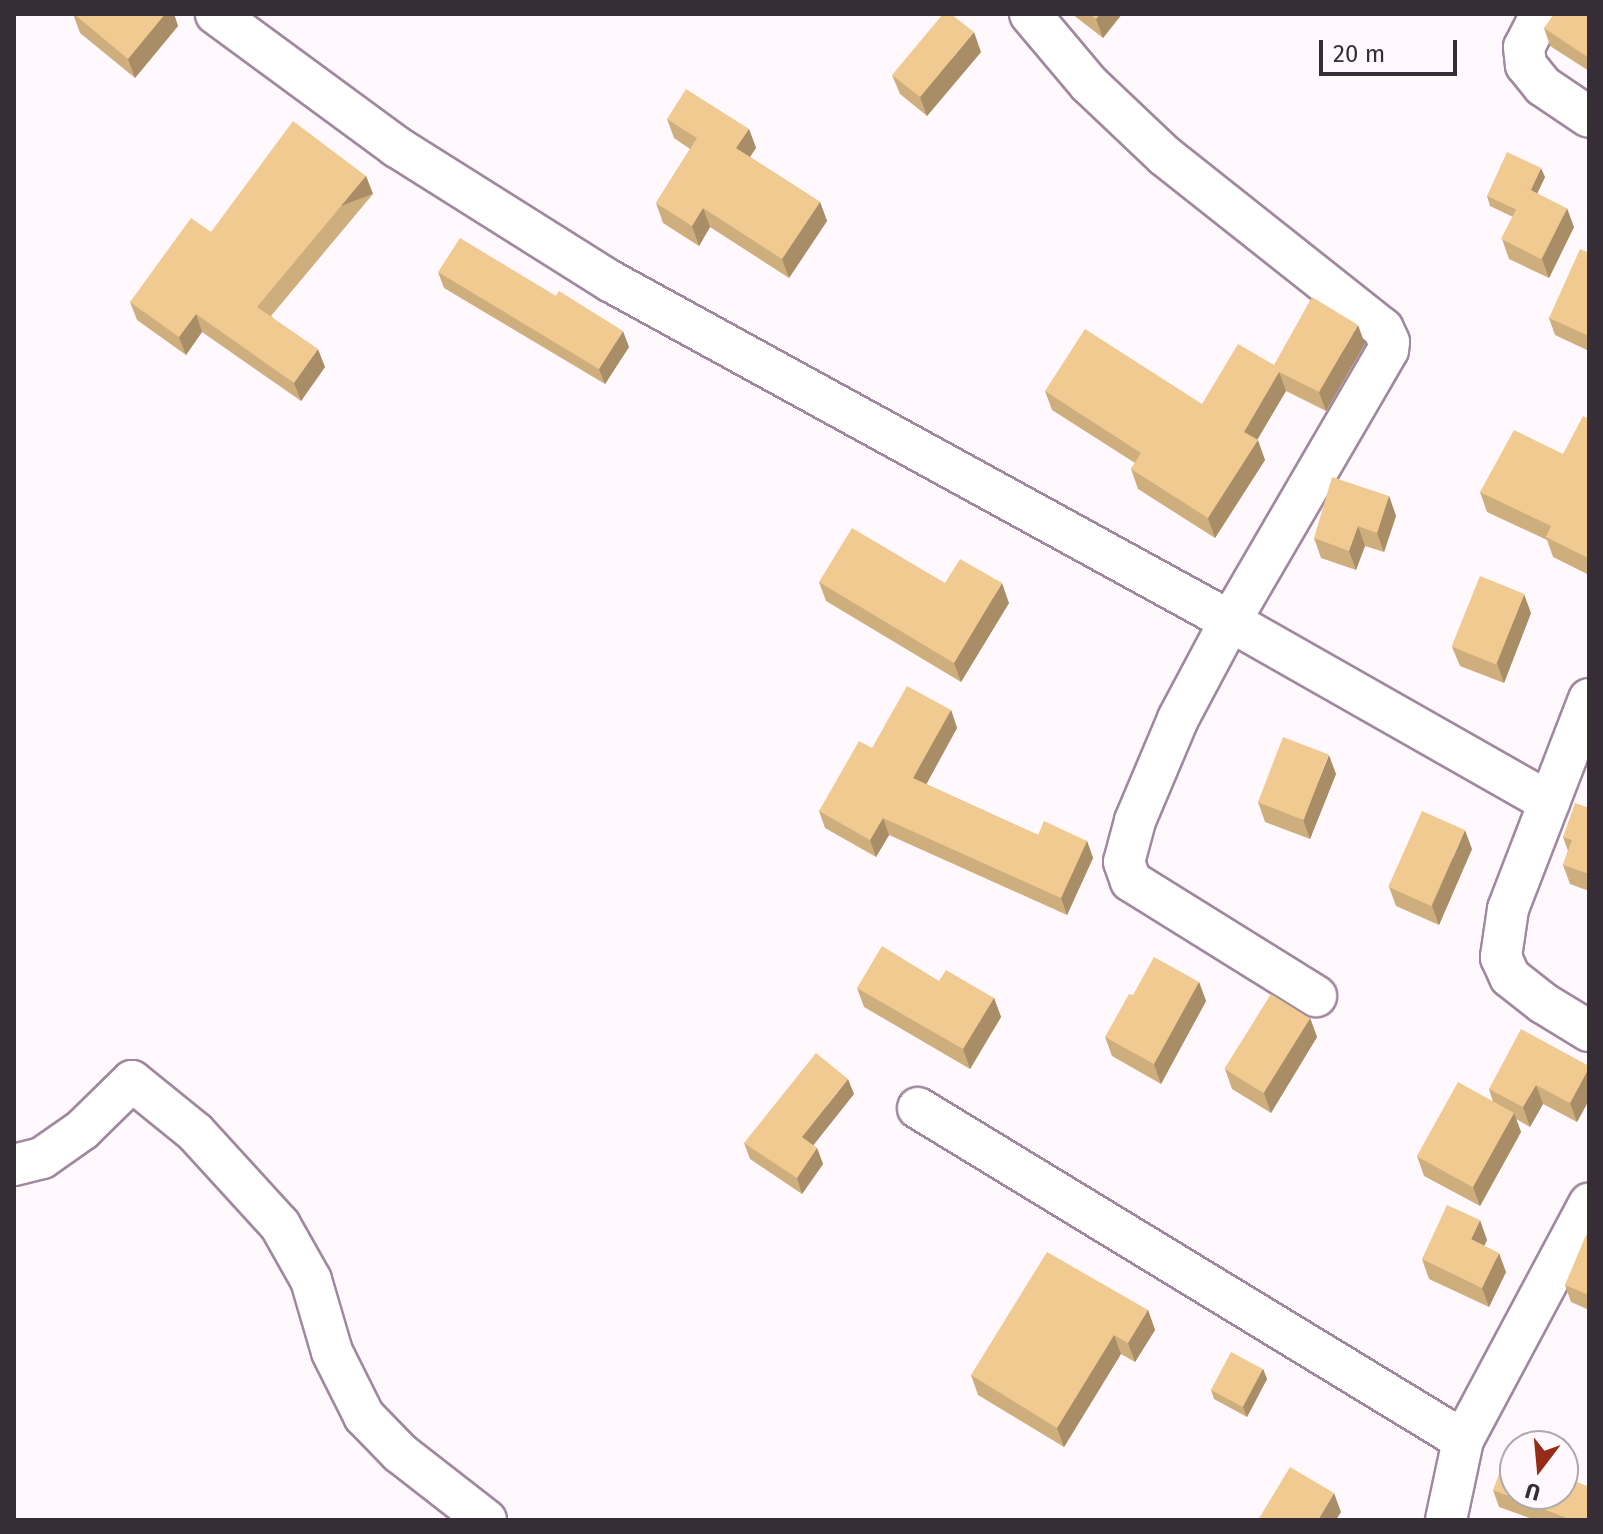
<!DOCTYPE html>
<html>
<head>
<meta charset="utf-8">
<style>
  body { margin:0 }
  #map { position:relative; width:1603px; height:1534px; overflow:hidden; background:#fff9fe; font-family:"Fira Sans",sans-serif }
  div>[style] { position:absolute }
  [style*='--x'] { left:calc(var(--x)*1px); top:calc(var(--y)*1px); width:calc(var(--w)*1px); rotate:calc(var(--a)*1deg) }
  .roads { filter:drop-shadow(2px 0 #a0899f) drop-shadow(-2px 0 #a0899f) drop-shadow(0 2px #a0899f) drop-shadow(0 -2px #a0899f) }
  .minor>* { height:40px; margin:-20px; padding:0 20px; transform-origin:20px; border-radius:20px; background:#fff }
  .wall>* { inset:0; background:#cfae7e }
  .shaded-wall>* { inset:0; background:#a98d66; transform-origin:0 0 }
  .building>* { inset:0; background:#f1ca92; transform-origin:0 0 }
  span { translate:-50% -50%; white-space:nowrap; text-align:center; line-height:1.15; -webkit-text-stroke:6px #fff9fe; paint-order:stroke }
  .frame { position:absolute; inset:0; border:16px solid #362d36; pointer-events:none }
  .north { position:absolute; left:1499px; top:1430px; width:80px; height:80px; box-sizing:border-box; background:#fff9fe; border:2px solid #afa7ae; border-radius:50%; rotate:196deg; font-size:22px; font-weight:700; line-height:32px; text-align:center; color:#362d36 }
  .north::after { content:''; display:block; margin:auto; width:28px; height:36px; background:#952c18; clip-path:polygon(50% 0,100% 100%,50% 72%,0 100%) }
  .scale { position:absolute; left:1319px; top:40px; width:138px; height:36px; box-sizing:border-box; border:4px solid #362d36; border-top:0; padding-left:10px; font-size:24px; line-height:28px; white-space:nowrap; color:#362d36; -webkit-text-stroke:6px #fff9fe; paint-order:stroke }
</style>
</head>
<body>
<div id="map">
  <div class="roads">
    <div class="minor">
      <div style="--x:216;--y:14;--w:225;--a:36.3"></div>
      <div style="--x:397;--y:147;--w:252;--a:32.2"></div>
      <div style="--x:610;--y:281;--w:707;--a:28.74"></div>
      <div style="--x:1230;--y:621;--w:367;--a:29.6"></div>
      <div style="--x:1030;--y:14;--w:92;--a:49.9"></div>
      <div style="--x:1089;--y:84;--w:105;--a:43.5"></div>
      <div style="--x:1165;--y:156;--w:278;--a:38.4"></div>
      <div style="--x:1383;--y:329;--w:14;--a:65"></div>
      <div style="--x:1389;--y:342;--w:8;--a:97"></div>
      <div style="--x:1388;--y:350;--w:314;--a:120.2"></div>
      <div style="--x:1230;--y:621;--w:111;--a:118"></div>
      <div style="--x:1178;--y:719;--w:111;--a:112.9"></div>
      <div style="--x:1135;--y:821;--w:42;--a:105"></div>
      <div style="--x:1124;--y:862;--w:20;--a:70"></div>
      <div style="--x:1131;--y:881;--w:218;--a:31.9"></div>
      <div style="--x:1541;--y:14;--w:37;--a:117"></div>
      <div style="--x:1524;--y:47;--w:18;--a:84"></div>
      <div style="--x:1526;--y:65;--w:27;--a:51"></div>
      <div style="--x:1543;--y:86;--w:55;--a:34"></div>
      <div style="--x:1589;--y:699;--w:225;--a:111.1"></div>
      <div style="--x:1508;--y:909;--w:49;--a:98.3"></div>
      <div style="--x:1501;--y:957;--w:22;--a:66"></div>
      <div style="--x:1510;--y:977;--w:42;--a:38.2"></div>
      <div style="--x:1543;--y:1003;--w:54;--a:31.3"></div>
      <div style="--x:918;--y:1108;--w:638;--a:31.35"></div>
      <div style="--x:14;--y:1165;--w:29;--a:-14"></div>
      <div style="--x:42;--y:1158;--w:49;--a:-35"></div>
      <div style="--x:82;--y:1130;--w:70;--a:-44.4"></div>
      <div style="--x:132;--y:1081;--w:81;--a:39"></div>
      <div style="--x:195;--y:1132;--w:126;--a:47.6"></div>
      <div style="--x:280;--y:1225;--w:63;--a:60.6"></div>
      <div style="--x:311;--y:1280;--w:75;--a:73.7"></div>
      <div style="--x:332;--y:1352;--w:72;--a:63.4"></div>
      <div style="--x:364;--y:1416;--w:52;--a:45.8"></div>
      <div style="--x:400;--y:1453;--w:109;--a:37.9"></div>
      <div style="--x:1446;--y:1520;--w:82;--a:-78"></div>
      <div style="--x:1463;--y:1440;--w:268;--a:-61.9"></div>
    </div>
  </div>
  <div class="wall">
    <div style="clip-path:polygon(73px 14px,174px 14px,178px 26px,135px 78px,80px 33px)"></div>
    <div style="clip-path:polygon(1072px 14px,1122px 14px,1103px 38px)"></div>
    <div style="clip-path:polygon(1589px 14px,1589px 71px,1550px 46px,1544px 28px)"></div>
    <div style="clip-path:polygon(981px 52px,927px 116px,900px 94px,892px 75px)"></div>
    <div style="clip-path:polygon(667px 119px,749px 129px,756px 148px,750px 157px,820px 202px,827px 221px,789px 278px,710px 227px,699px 246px,663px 223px,656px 203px,690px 149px,674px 138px)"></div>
    <div style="clip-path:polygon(366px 176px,373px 194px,271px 316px,325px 367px,301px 401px,202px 332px,186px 355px,137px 320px,130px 302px,211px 232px)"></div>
    <div style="clip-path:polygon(1545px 177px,1537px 193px,1574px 227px,1549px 278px,1509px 259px,1502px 239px,1513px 217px,1490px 206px,1487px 196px)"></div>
    <div style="clip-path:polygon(1589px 253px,1589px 351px,1555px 335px,1549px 318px)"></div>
    <div style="clip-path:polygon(438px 272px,629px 347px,605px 384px,444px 288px)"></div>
    <div style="clip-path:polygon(1365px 344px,1326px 411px,1286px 391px,1257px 440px,1265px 460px,1215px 538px,1138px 489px,1131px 469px,1135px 463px,1052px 410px,1045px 391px,1202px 404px,1274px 365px)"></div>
    <div style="clip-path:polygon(1589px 419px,1589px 575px,1553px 557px,1547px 540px,1487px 512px,1480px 492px,1563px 454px)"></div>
    <div style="clip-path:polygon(1389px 496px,1396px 516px,1384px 552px,1365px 546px,1356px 570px,1321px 558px,1314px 538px)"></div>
    <div style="clip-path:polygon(819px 582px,945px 583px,1009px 603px,961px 682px,826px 601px)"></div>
    <div style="clip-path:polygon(1531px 613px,1504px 683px,1460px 666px,1452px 647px)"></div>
    <div style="clip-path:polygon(951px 710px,957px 728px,926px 784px,1038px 835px,1087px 841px,1093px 858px,1067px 915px,889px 835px,876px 857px,825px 828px,819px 811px,872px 748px)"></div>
    <div style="clip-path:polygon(1336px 774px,1310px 839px,1265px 822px,1258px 802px)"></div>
    <div style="clip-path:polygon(1589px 808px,1589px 891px,1570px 884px,1563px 865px,1568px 851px,1563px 837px)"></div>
    <div style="clip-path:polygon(1472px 849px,1439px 925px,1396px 906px,1389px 887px)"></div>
    <div style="clip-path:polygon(939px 981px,994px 998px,1001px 1017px,970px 1069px,864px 1007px,857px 988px)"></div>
    <div style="clip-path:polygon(1199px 982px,1206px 1001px,1161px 1084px,1112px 1056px,1105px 1037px,1133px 995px)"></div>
    <div style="clip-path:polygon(1310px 1018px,1317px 1037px,1271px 1113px,1232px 1089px,1225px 1069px)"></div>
    <div style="clip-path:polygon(1589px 1066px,1589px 1100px,1577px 1122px,1543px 1104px,1530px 1127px,1516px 1119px,1521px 1132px,1480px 1206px,1424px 1176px,1417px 1156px,1493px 1102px,1489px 1089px)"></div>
    <div style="clip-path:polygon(854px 1094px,813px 1145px,817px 1148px,823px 1164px,802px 1194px,750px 1159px,744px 1143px)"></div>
    <div style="clip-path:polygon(1589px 1236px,1589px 1310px,1571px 1302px,1565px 1285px)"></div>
    <div style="clip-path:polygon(1487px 1240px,1484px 1246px,1506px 1272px,1489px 1307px,1429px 1279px,1422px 1259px)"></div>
    <div style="clip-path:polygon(1148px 1310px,1155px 1330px,1135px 1362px,1121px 1354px,1064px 1447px,978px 1395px,971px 1375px)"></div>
    <div style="clip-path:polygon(1263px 1369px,1267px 1379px,1247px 1417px,1214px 1399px,1211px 1390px)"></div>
    <div style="clip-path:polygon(1493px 1490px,1589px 1520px,1535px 1520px,1499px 1507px)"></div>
  </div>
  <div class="shaded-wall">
    <div style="clip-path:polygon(165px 14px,174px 14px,178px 26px,135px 78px,128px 59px)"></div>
    <div style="clip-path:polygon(1100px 14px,1122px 14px,1103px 38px,1096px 19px)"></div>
    <div style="clip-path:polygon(974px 32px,981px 52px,927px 116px,920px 97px)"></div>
    <div style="clip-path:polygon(749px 129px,756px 148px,743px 167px,736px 148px)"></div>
    <div style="clip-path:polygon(1541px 168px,1545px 177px,1524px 222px,1520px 212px)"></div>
    <div style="left:366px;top:176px;width:19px;height:170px;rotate:69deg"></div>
    <div style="clip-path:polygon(820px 202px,827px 221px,789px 278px,782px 259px)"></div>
    <div style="clip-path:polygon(703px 208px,710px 227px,699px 246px,692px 226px)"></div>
    <div style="clip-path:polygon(1567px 208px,1574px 227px,1549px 278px,1542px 259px)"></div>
    <div style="clip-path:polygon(196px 314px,202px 332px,186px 355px,179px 337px)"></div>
    <div style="clip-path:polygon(1358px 325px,1365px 344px,1326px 411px,1319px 392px)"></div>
    <div style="clip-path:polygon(623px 331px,629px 347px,605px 384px,599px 369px)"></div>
    <div style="clip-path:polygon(318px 349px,325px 367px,301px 401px,294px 383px)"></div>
    <div style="clip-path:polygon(1279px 372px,1286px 391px,1253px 447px,1258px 440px,1265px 460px,1215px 538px,1208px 518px,1244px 432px)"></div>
    <div style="clip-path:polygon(1389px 496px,1396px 516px,1384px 552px,1377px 533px)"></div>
    <div style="clip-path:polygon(1358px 526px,1365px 546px,1356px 570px,1349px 551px)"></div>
    <div style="clip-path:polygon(1002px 583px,1009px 603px,961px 682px,954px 663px)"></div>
    <div style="clip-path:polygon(1524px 594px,1531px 613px,1504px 683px,1497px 663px)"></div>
    <div style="clip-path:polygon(951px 710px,957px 728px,920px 796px,913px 778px)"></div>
    <div style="clip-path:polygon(1329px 755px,1336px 774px,1310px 839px,1303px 820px)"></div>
    <div style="clip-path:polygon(883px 818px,889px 835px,876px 857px,870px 840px)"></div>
    <div style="clip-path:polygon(1465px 830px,1472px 849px,1439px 925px,1432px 906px)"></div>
    <div style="clip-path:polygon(1087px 841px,1093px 858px,1067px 915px,1061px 898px)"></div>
    <div style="clip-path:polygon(1199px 982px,1206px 1001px,1161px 1084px,1154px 1064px)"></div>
    <div style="clip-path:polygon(994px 998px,1001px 1017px,970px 1069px,963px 1049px)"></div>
    <div style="clip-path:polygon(1310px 1018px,1317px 1037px,1271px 1113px,1264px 1093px)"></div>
    <div style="clip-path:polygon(1589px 1068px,1589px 1100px,1577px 1122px,1570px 1103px)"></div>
    <div style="clip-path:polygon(848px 1079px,854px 1094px,808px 1152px,802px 1137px)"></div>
    <div style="clip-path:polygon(1536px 1085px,1543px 1104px,1530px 1127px,1523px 1107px)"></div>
    <div style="clip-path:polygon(1514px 1113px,1521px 1132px,1480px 1206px,1473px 1187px)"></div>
    <div style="clip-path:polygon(817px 1148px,823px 1164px,802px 1194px,797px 1178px)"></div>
    <div style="clip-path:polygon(1480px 1220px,1487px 1240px,1478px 1259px,1471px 1239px)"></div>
    <div style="clip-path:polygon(1499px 1253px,1506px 1272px,1489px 1307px,1482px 1288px)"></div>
    <div style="clip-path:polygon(1148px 1310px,1155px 1330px,1135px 1362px,1128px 1343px)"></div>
    <div style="clip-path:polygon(1114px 1335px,1121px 1354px,1064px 1447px,1057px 1428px)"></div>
    <div style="clip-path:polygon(1263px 1369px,1267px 1379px,1247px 1417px,1243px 1407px)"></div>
    <div style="clip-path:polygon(1334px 1493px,1341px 1512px,1336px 1520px,1318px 1520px)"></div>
  </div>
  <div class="building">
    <div style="clip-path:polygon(74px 14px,165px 14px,128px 59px)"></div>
    <div style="clip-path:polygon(943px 14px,951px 14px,974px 32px,920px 97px,892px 75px)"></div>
    <div style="clip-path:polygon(1090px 14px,1100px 14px,1096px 19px)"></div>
    <div style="clip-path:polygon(1554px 14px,1589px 14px,1589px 58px,1544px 28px)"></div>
    <div style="clip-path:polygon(686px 89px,749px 129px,736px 148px,820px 202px,782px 259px,703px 208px,692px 226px,656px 203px,697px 138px,667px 119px)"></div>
    <div style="clip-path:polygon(293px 121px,366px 176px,257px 307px,318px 349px,294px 383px,196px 314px,179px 337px,130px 302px,191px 218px,211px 232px)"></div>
    <div style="clip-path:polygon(1507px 152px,1541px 168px,1531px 190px,1527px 188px,1517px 210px,1487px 196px)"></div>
    <div style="left:1527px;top:188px;width:45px;height:57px;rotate:27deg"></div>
    <div style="clip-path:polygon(460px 238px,556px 296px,559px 291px,623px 331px,599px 369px,438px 272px)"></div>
    <div style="clip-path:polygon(1580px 249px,1589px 253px,1589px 336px,1549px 318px)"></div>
    <div style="clip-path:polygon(1312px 297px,1358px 325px,1319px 392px,1279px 372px,1244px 432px,1258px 440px,1208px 518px,1131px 469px,1141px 453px,1045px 391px,1085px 329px,1202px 404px,1238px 344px,1274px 365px)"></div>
    <div style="clip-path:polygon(1583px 416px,1589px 419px,1589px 555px,1588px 558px,1546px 537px,1551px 526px,1480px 492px,1514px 430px,1563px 454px)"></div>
    <div style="clip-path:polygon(1332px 477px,1389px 496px,1377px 533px,1358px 526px,1349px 551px,1314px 538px)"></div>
    <div style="clip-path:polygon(852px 528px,945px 583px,960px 559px,1002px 583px,954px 663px,819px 582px)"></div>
    <div style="left:1480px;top:576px;width:48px;height:76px;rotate:22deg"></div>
    <div style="clip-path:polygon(907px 686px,951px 710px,913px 778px,1038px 835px,1044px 821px,1087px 841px,1061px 898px,883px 818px,870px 840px,819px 811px,859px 741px,872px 748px)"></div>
    <div style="left:1283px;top:737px;width:49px;height:70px;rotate:21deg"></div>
    <div style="clip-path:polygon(1575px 803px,1589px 808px,1589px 874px,1563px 865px,1572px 840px,1563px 837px)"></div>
    <div style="left:1422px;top:811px;width:47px;height:83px;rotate:24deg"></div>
    <div style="clip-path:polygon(882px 946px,939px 981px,946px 970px,994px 998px,963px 1049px,857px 988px)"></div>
    <div style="clip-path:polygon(1154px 957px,1199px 982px,1154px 1064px,1105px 1037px,1129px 994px,1133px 995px)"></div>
    <div style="left:1271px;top:994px;width:46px;height:88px;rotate:32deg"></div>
    <div style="clip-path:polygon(1521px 1029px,1589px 1066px,1589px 1068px,1570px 1103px,1536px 1085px,1523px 1107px,1489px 1089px)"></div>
    <div style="clip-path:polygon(816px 1053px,848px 1079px,802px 1137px,817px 1148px,797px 1178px,744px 1143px)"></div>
    <div style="left:1458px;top:1082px;width:64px;height:85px;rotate:29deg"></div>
    <div style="clip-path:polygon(1447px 1205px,1480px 1220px,1471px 1239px,1499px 1253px,1482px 1288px,1422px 1259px)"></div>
    <div style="clip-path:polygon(1586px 1235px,1589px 1236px,1589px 1295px,1565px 1285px)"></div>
    <div style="clip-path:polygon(1047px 1252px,1148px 1310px,1128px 1343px,1114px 1335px,1057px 1428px,971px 1375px)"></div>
    <div style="left:1231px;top:1352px;width:36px;height:43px;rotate:28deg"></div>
    <div style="clip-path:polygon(1507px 1453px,1515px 1457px,1515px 1494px,1563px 1494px,1563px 1476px,1589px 1487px,1589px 1520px,1572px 1520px,1493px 1490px)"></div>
    <div style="clip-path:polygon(1290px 1467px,1334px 1493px,1318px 1520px,1258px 1520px)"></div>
  </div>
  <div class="frame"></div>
  <div class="north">U</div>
  <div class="scale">20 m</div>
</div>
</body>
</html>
